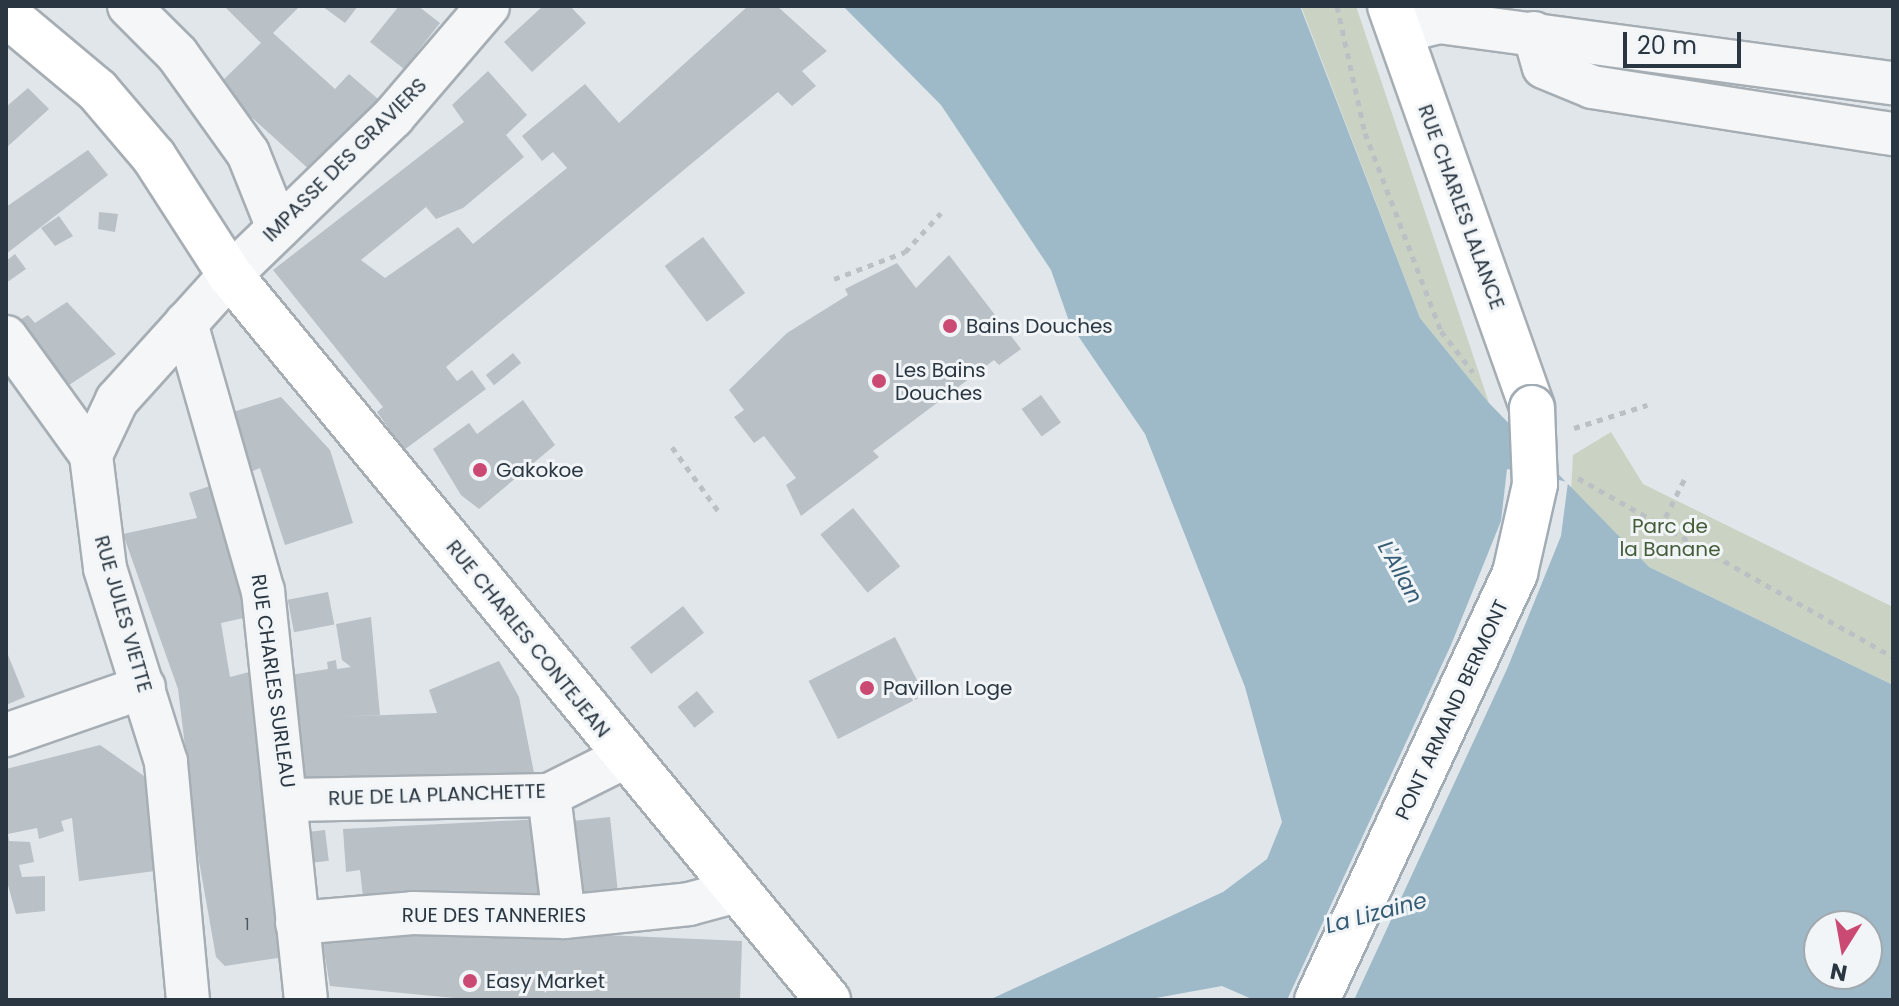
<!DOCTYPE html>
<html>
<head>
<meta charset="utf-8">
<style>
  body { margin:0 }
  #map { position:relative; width:1899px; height:1006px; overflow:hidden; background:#e1e6ea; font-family:Poppins,sans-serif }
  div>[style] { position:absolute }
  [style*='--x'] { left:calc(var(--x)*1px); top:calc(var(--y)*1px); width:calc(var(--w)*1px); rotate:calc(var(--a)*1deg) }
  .green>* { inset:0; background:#cad3c3 }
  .water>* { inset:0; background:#9ebac9 }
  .pier>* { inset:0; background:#e1e6ea }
  .building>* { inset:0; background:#b9c0c6; transform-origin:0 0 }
  .path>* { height:5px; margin-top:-2.5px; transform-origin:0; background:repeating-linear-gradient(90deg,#bbc0c5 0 6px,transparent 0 12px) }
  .roads { filter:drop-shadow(2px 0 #a6aeb4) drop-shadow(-2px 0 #a6aeb4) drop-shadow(0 2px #a6aeb4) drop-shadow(0 -2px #a6aeb4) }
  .minor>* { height:42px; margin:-21px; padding:0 21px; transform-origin:21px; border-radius:21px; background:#f4f6f8 }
  .major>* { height:44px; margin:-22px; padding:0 22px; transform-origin:22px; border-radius:22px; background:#fff }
  .bridges { filter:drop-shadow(2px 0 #a1acb5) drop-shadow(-2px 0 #a1acb5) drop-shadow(0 2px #a1acb5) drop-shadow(0 -2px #a1acb5) }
  .major-bridge>* { height:44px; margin:-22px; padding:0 22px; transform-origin:22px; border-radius:22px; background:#fff }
  .dots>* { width:22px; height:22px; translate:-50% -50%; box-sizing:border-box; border:4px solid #f1f5f7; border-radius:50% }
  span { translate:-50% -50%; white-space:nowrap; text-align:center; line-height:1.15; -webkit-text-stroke:6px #f1f5f7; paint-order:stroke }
  .number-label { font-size:16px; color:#4e5862 }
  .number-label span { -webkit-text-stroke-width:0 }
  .street-label { font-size:20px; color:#2a3641 }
  .poi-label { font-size:20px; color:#2a3641 }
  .left { translate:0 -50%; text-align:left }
  .park-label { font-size:20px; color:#455c38 }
  .water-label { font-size:22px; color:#355c74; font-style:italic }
  .frame { position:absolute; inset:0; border:8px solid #2a3641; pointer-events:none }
  .north { position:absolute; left:1803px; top:910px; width:80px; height:80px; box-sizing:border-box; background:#f1f5f7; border:2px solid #a1a9ae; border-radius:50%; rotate:191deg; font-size:22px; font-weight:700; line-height:32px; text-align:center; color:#2a3641 }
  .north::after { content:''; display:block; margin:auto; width:28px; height:36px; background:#cb4a74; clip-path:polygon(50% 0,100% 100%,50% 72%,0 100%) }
  .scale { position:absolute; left:1623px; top:32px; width:118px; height:36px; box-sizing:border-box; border:4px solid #2a3641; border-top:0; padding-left:10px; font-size:24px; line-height:28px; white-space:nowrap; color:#2a3641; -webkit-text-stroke:6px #f1f5f7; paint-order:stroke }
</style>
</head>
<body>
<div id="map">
  <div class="green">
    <div style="clip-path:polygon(1301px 6px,1356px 6px,1489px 403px,1420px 318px)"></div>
    <div style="clip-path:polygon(1611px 432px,1643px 484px,1893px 607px,1893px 685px,1649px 567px,1571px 491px,1573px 455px)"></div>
  </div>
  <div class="water">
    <div style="clip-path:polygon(evenodd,843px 6px,1300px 6px,1420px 318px,1489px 403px,1649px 567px,1893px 685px,1893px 1000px,1254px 1000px,1222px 986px,1145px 1000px,989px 1000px,1223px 892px,1267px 859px,1282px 822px,1245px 687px,1145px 434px,1070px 324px,1051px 270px,941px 105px,843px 6px,1819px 926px,1867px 926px,1867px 974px,1819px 974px,1819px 926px)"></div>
  </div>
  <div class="pier">
    <div style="clip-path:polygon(1507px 469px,1568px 482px,1561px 536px,1507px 669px,1354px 1000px,1287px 1000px,1451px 645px,1501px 521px)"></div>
  </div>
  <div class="building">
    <div style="clip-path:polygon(224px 6px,300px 6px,273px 33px,335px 89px,349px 74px,378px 99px,312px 172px,217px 86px,261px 43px)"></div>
    <div style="clip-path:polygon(322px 6px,358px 6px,345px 23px)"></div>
    <div style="clip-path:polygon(399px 6px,418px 6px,440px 23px,404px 69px,370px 42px)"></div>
    <div style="clip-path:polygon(543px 6px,570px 6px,586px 23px,532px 72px,504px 42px)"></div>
    <div style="clip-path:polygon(748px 6px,777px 6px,827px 51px,802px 71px,816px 86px,792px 106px,778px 92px,446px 367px,457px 381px,472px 370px,486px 389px,404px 450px,377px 412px,383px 407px,273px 270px,464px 122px,452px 105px,488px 71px,527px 115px,506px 135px,524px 157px,463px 208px,436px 219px,426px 207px,361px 260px,385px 278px,458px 227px,473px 244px,567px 168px,553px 152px,542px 161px,522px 136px,585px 84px,619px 123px)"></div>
    <div style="clip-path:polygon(28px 88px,49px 109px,6px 148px,6px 107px)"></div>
    <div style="clip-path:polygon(88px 150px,108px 175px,6px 254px,6px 207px)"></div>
    <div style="clip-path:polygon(99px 212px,118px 214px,115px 232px,98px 229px)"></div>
    <div style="clip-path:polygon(59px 216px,73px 236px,55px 246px,41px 228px)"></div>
    <div style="left:703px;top:237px;width:70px;height:48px;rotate:53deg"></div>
    <div style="clip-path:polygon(15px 254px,26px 269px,6px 283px,6px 261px)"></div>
    <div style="clip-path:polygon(949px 255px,1021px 349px,999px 365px,994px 360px,873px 451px,879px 457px,801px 516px,786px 485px,796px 478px,764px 436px,754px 443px,734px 417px,744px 410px,729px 390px,787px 333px,848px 295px,845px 289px,897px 263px,916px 288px)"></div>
    <div style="clip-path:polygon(67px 302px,116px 354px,60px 391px,18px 321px,28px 315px,35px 323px)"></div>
    <div style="left:513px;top:353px;width:13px;height:35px;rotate:51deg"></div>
    <div style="left:1041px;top:395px;width:34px;height:24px;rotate:54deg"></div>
    <div style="clip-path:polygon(281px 397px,330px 450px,353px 523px,285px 545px,260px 468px,248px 473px,230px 413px)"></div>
    <div style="clip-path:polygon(523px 400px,555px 445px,479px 509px,461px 495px,433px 449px,469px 423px,477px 434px)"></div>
    <div style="clip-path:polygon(219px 483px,248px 617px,221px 623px,230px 677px,257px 670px,284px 957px,225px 966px,216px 957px,199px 861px,178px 689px,123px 534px,197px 518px,189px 493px)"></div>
    <div style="left:853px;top:508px;width:75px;height:42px;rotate:51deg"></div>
    <div style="left:328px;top:592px;width:33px;height:41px;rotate:79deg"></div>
    <div style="left:683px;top:606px;width:34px;height:67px;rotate:52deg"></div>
    <div style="clip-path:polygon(371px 617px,380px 715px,335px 717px,437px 713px,429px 690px,499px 661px,519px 697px,534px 773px,527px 781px,300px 779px,290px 675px,328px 669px,327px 662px,336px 660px,337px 669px,351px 667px,342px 660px,336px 624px)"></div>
    <div style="left:895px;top:637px;width:65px;height:97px;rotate:63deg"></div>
    <div style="clip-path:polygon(6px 650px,25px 697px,6px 705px)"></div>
    <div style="left:697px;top:691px;width:27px;height:25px;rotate:51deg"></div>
    <div style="clip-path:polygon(100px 745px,144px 776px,155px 871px,79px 881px,72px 818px,61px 821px,64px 831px,39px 839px,37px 828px,8px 834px,9px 841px,30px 842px,34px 862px,19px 865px,22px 877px,45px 876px,45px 911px,16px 914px,6px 878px,6px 769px)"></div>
    <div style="left:610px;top:817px;width:80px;height:47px;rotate:84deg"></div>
    <div style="clip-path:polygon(542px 819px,550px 905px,364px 906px,360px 870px,346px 872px,343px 829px)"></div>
    <div style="left:325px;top:830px;width:31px;height:19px;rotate:83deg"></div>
    <div style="clip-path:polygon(377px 925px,742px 941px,740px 1000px,474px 1000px,330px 986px,321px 934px)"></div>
  </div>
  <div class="path">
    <div style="--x:1337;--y:6;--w:130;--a:77.6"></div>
    <div style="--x:1365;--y:133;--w:212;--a:69"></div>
    <div style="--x:1441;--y:331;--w:52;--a:52"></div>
    <div style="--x:834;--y:279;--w:76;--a:-20.8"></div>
    <div style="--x:905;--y:252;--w:53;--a:-47.3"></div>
    <div style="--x:1574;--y:428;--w:77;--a:-17.5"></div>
    <div style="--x:672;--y:447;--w:80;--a:54.1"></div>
    <div style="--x:1578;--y:478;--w:362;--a:29.6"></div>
    <div style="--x:1660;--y:528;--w:58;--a:-63.4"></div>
  </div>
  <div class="roads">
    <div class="minor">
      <div style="--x:129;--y:6;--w:68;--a:45"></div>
      <div style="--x:177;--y:54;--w:122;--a:54.4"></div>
      <div style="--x:248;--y:153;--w:81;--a:68.2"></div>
      <div style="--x:1399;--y:32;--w:41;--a:-14"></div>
      <div style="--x:1439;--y:22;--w:458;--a:7.7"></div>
      <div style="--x:1534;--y:33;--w:35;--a:74"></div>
      <div style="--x:1544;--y:67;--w:52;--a:22.6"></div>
      <div style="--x:1592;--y:87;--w:305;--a:8.9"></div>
      <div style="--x:186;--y:323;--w:279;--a:74"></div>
      <div style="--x:263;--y:591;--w:411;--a:84"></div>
      <div style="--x:6;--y:337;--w:145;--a:54.2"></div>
      <div style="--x:6;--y:735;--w:146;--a:-19.2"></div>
      <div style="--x:549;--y:795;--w:123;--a:83"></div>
      <div style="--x:290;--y:800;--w:259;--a:-1.1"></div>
      <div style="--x:549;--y:795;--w:85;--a:-26.6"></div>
      <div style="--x:297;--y:923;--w:116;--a:-4.9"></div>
      <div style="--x:413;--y:913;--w:151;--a:1.5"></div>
      <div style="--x:564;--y:917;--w:126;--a:-5.9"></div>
      <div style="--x:689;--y:904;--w:50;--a:-15.2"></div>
      <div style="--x:188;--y:1000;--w:239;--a:-95.3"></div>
      <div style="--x:166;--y:762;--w:203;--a:-107.5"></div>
      <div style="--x:105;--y:568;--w:114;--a:-97.1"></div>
      <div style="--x:91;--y:455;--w:61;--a:-64.7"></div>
      <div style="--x:117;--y:400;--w:169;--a:-47.9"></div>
      <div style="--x:230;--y:275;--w:227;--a:-44.1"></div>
      <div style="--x:393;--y:117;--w:146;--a:-49.4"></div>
    </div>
    <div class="major">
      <div style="--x:1390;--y:6;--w:426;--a:70.5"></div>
      <div style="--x:6;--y:14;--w:119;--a:39.9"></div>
      <div style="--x:97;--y:90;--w:88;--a:49.6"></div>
      <div style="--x:154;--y:157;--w:140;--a:57.2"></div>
      <div style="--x:230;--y:275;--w:940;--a:50.48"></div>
    </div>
  </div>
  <div class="bridges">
    <div class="major-bridge">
      <div style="--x:1317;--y:1000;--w:471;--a:-65.1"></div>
      <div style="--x:1515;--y:573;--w:91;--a:-77.3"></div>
      <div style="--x:1535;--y:484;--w:76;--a:-92.3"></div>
    </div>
  </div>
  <div class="dots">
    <div style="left:950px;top:326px;background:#cb4a74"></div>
    <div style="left:879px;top:381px;background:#cb4a74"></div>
    <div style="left:480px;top:470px;background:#cb4a74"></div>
    <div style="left:867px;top:688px;background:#cb4a74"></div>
    <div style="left:470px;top:981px;background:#cb4a74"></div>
  </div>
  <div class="number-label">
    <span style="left:247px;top:925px">1</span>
  </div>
  <div class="street-label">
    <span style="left:345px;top:160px;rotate:-45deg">IMPASSE DES GRAVIERS</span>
    <span style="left:1461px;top:207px;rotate:70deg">RUE CHARLES LALANCE</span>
    <span style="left:123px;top:614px;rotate:74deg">RUE JULES VIETTE</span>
    <span style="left:528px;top:639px;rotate:51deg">RUE CHARLES CONTEJEAN</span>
    <span style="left:273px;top:681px;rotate:82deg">RUE CHARLES SURLEAU</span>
    <span style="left:1452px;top:710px;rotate:-65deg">PONT ARMAND BERMONT</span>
    <span style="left:437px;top:795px;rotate:-2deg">RUE DE LA PLANCHETTE</span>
    <span style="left:494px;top:915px">RUE DES TANNERIES</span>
  </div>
  <div class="poi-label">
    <span class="left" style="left:966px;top:326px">Bains Douches</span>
    <span class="left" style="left:895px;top:382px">Les Bains<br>Douches</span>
    <span class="left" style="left:496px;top:470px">Gakokoe</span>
    <span class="left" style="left:883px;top:688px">Pavillon Loge</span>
    <span class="left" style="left:486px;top:981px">Easy Market</span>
  </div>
  <div class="park-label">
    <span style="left:1670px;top:538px">Parc de<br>la Banane</span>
  </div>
  <div class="water-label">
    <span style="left:1400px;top:572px;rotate:61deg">L'Allan</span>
    <span style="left:1376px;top:913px;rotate:-15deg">La Lizaine</span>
  </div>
  <div class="frame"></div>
  <div class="north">N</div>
  <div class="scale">20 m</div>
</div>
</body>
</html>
